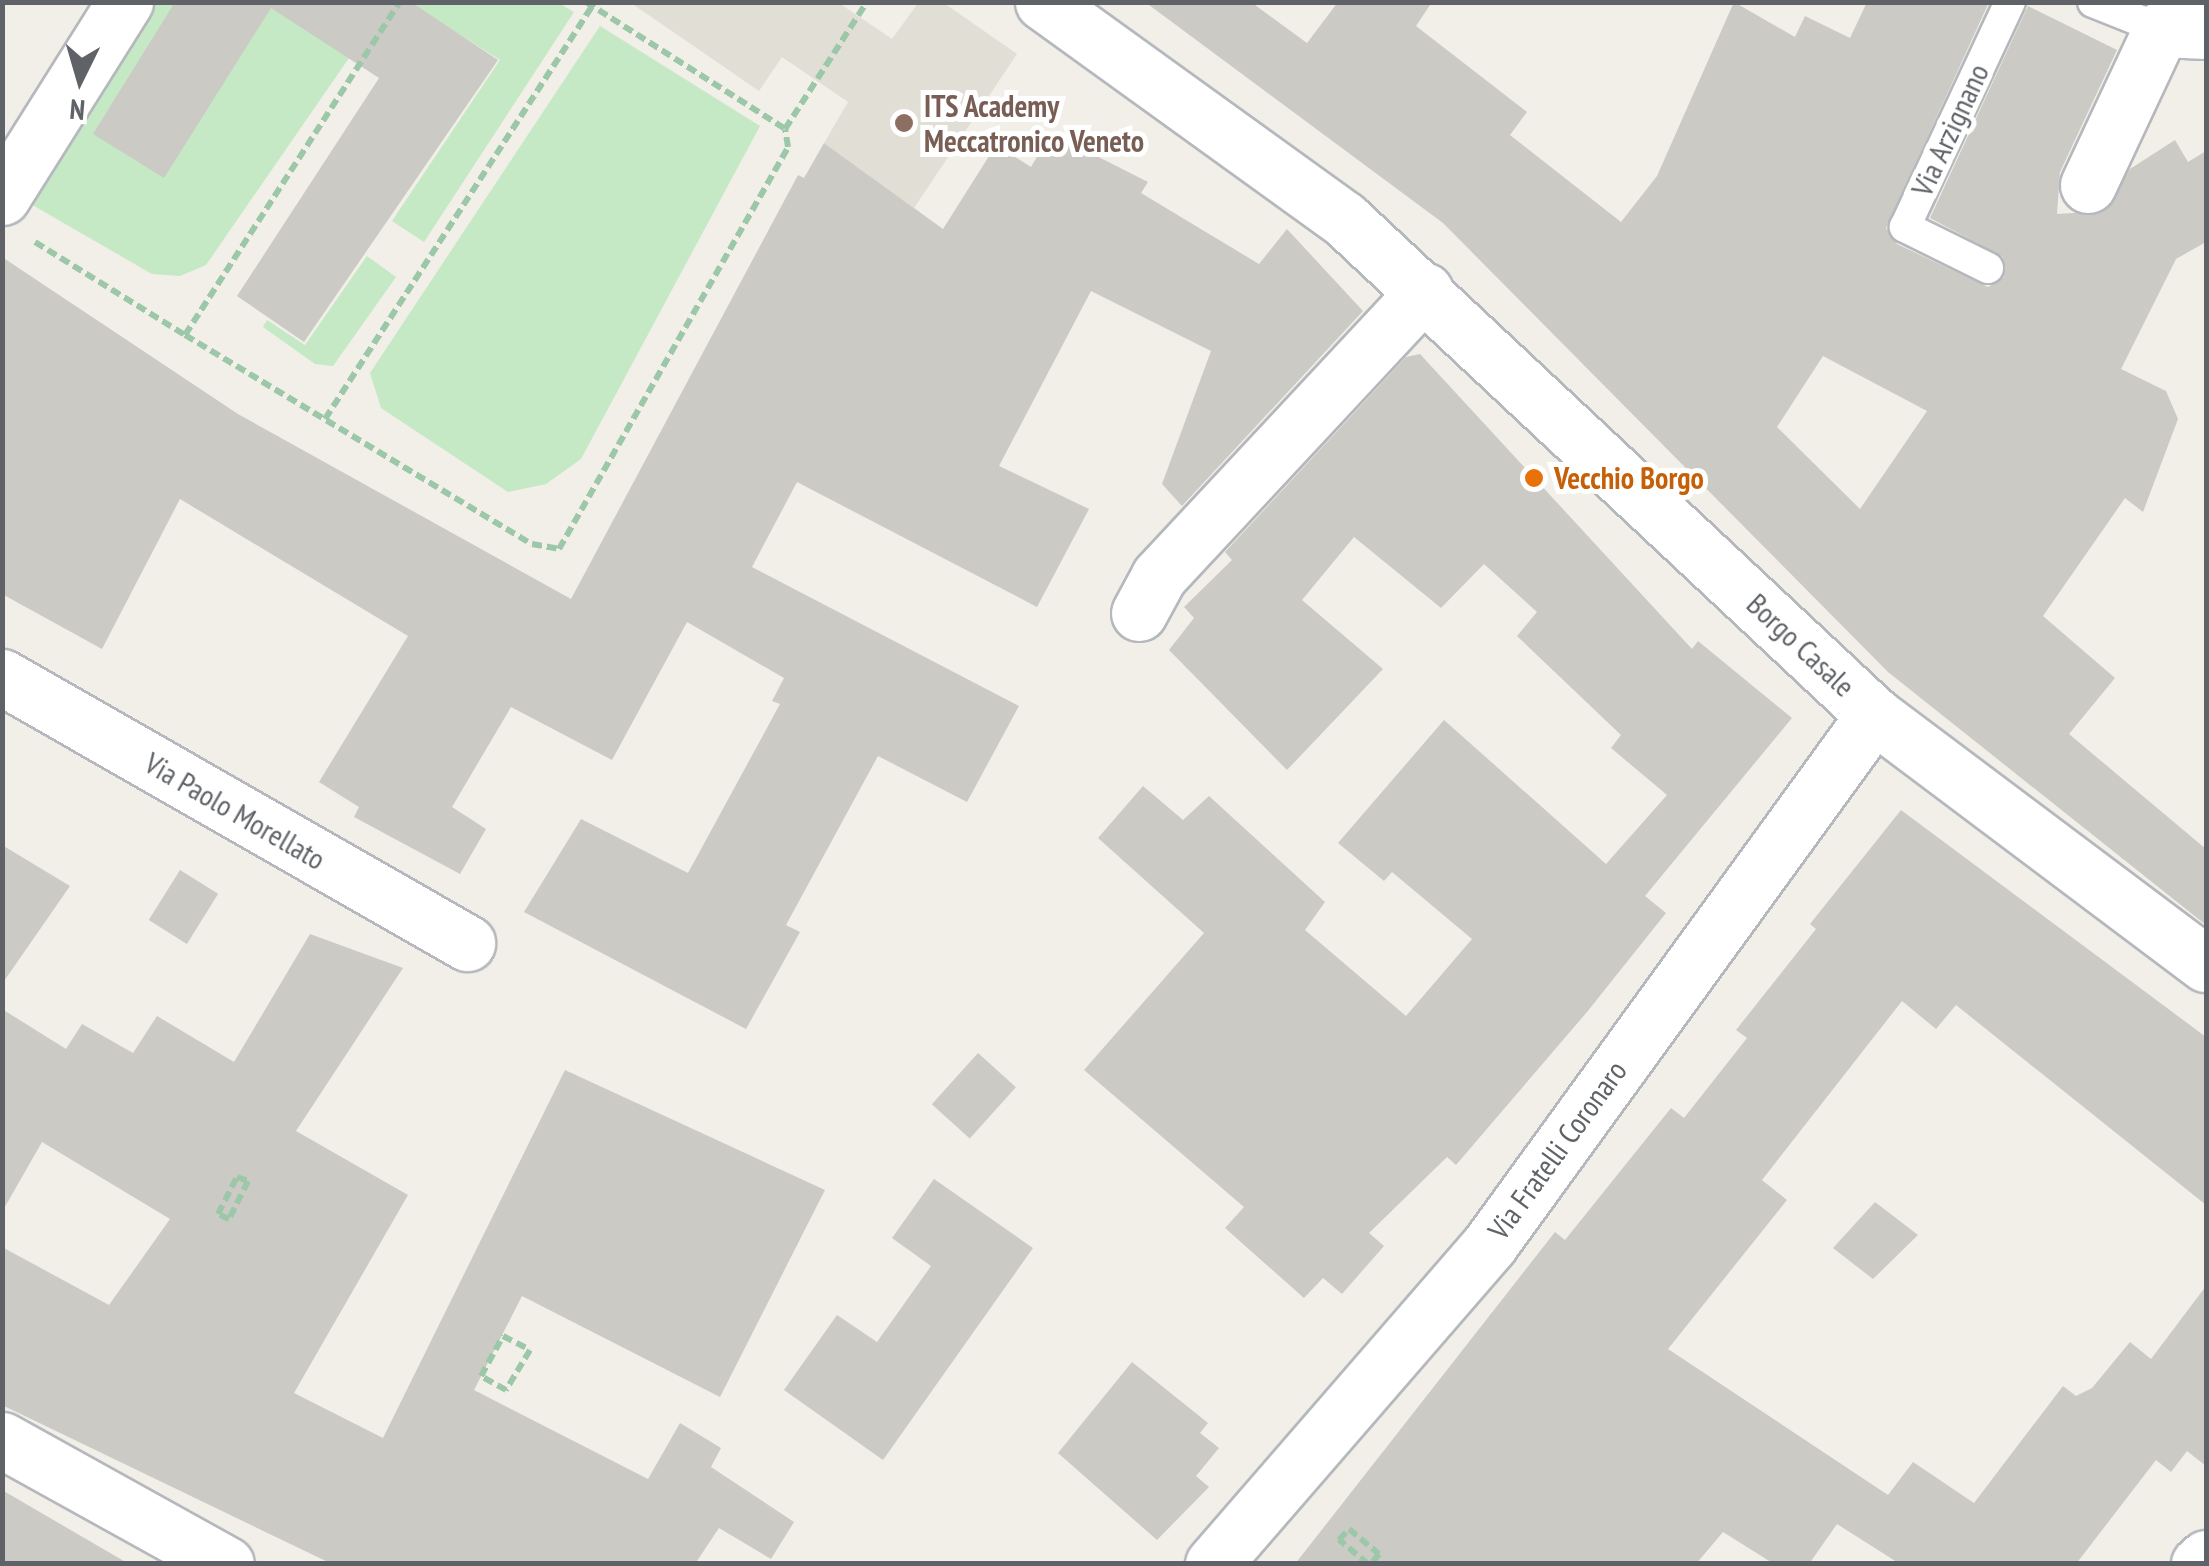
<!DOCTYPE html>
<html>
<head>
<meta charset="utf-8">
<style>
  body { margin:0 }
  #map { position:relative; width:2209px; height:1566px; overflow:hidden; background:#f1efe8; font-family:"PT Sans Narrow",sans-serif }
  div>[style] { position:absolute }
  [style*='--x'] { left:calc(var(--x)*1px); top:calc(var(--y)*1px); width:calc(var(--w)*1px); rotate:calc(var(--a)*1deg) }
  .education>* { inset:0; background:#e1ded6 }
  .green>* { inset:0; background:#c5e8c5 }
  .building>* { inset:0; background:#cccac5; transform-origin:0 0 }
  .path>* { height:6px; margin-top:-3px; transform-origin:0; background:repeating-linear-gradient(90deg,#9cc7a9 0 10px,transparent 0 15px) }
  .roads { filter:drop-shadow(2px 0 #b5b8bc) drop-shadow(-2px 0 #b5b8bc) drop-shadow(0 2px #b5b8bc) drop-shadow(0 -2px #b5b8bc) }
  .service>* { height:30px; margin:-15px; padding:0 15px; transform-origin:15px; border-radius:15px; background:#fff }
  .minor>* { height:55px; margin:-27.5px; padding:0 27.5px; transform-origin:27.5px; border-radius:27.5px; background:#fff }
  .tertiary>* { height:55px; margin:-27.5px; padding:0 27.5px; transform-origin:27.5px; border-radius:27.5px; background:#fff }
  .secondary>* { height:55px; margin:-27.5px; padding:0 27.5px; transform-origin:27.5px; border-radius:27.5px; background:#fff }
  .dots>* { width:28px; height:28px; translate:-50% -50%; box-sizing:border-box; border:5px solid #fff; border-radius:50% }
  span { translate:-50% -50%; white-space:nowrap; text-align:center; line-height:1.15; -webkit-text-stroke:10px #fff; paint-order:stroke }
  .education-label { font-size:30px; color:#785e54; font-weight:700 }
  .left { translate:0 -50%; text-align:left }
  .street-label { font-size:30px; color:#5f6368 }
  .food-label { font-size:30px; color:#c56008; font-weight:700 }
  .frame { position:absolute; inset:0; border:5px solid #5f6368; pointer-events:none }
  .north { position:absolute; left:30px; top:30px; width:100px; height:100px; -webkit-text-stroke:8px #fff; paint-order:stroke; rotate:185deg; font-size:28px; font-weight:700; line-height:40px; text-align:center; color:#5f6368 }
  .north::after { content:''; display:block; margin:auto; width:35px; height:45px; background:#5f6368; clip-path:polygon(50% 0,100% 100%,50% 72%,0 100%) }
</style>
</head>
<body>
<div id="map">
  <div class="education">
    <div style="clip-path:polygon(631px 3px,839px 3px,892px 39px,918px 3px,944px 3px,1017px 54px,914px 208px,824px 143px,848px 102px,782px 57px,759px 91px)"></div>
  </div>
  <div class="green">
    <div style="clip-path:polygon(136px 3px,387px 3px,206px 265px,180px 276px,152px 274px,15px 195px)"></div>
    <div style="clip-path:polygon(410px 3px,559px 3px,574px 12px,424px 242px,392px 221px,500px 60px)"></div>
    <div style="clip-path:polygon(600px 26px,760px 126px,581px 459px,546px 484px,508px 492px,381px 408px,370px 373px)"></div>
    <div style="clip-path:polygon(367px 256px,396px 277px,333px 366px,315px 364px,263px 327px,267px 320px,305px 345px)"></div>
  </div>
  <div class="building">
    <div style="clip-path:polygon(175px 2px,411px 2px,498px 60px,304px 342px,237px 296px,379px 78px,271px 8px,164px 178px,93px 134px)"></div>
    <div style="clip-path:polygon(evenodd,1145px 2px,1251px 2px,1307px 43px,1338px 2px,1432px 2px,1416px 26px,1527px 112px,1510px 135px,1621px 222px,1657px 176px,1734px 2px,1795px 37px,1805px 16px,1850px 38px,1867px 2px,1989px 2px,1886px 228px,1897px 244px,1988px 287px,2004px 277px,2003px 257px,1930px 218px,2028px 6px,2117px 50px,2060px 172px,2057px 214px,2105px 211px,2130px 169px,2175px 140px,2188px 162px,2206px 151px,2206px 242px,2176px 259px,2121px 369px,2166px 391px,2178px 419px,2143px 512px,2125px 498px,2043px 616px,2115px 678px,2069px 734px,2206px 849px,2206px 925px,1888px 672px,1443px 223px,1145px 2px,1823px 356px,1927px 411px,1860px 509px,1777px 427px,1823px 356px)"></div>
    <div style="clip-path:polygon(1051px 133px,1148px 182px,1141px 193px,1259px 264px,1287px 229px,1363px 311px,1182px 506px,1162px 484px,1211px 351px,1091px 291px,999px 466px,1089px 509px,1037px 607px,797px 482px,752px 567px,1019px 706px,967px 802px,878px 756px,786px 925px,800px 932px,746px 1029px,524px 912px,581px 819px,688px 873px,780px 704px,772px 701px,784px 678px,687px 622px,612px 760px,511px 707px,452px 807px,486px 829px,460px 874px,354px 817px,359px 807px,319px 782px,408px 636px,180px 499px,102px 649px,2px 594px,2px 257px,238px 414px,571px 599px,798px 175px,804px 178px,824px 143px,943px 229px,996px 145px,1031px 167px)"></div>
    <div style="clip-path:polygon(1420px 354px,1692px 649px,1698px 641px,1792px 718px,1645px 896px,1666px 913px,1587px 1012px,1456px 1165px,1447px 1157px,1369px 1233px,1384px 1246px,1342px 1294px,1323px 1278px,1304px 1298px,1225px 1228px,1244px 1207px,1084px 1070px,1204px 933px,1098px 838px,1143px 786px,1183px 820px,1209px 796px,1325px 902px,1305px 930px,1406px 1016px,1472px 939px,1392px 872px,1384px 881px,1338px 843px,1444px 720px,1606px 864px,1667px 795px,1611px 748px,1621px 735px,1517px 636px,1537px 612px,1484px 564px,1441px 608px,1354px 537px,1302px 600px,1383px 669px,1287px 770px,1169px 650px,1194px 618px,1184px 607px,1232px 560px,1225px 552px,1406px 357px)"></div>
    <div style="clip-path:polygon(1901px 810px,2206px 1037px,2206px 1205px,1956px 1005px,1936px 1029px,1902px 1001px,1762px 1180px,1787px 1200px,1668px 1349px,1888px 1495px,1913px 1462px,1974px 1503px,2063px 1386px,2076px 1396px,2092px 1388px,2130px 1342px,2151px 1359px,2206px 1286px,2206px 1466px,2187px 1451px,2171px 1472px,2156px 1460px,2076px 1564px,1900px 1564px,1837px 1524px,1809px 1564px,1774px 1564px,1723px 1532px,1696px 1564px,1295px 1564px,1555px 1232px,1565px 1240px,1671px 1108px,1684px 1118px,1747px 1038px,1736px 1030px,1816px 929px,1810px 924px)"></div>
    <div style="clip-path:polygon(2px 845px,70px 886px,2px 984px)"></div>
    <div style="left:180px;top:870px;width:45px;height:59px;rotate:32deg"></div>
    <div style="clip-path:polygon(310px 934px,403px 968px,296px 1131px,408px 1195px,294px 1393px,383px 1438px,565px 1070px,825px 1190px,720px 1397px,522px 1296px,474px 1390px,648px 1479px,680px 1423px,721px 1448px,711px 1467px,794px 1522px,771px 1559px,719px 1528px,695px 1564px,332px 1564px,2px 1405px,2px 1247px,109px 1305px,170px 1219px,42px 1142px,2px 1212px,2px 1009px,66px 1049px,82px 1024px,133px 1053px,157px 1016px,234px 1062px)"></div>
    <div style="left:978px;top:1053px;width:51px;height:69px;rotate:42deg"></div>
    <div style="clip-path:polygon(934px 1179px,1033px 1248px,883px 1460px,784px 1390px,837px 1315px,877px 1342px,931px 1266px,892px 1238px)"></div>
    <div style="clip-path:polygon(1875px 1202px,1918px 1235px,1873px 1279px,1833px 1248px)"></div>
    <div style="clip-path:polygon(1132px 1362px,1208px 1423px,1200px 1433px,1219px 1448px,1196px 1476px,1209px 1487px,1157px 1540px,1058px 1453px)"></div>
    <div style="clip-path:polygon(2px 1490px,129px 1564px,2px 1564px)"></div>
  </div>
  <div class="path">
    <div style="--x:586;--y:2;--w:236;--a:32.5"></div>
    <div style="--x:785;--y:129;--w:151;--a:-57.2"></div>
    <div style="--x:35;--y:242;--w:176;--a:31.8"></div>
    <div style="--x:185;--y:335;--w:396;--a:-57.2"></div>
    <div style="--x:185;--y:335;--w:405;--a:31.1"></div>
    <div style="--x:532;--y:544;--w:27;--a:10"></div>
    <div style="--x:559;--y:549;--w:463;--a:-60.3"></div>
    <div style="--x:788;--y:147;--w:18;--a:-99"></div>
    <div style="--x:325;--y:419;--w:491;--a:-57.1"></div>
    <div style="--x:237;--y:1177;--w:12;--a:20"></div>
    <div style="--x:248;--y:1181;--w:42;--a:116.6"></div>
    <div style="--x:229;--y:1219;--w:12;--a:-156"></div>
    <div style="--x:218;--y:1214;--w:42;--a:-62.8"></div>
    <div style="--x:503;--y:1336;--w:30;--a:27"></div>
    <div style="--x:530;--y:1350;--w:47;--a:121"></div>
    <div style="--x:506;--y:1390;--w:29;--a:-151"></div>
    <div style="--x:481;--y:1376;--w:46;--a:-61.2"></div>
    <div style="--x:1368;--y:1564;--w:38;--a:-140"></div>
    <div style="--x:1339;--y:1540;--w:15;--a:-48"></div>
    <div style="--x:1349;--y:1529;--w:39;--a:40"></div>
    <div style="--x:1379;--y:1554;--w:13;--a:129"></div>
  </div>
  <div class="roads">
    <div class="service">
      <div style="--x:2093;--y:2;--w:73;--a:21.7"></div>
      <div style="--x:1988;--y:268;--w:93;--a:-153.7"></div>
      <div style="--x:1905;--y:227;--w:248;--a:-65"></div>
    </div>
    <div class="minor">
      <div style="--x:1043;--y:2;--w:371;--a:35.8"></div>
      <div style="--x:1344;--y:219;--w:726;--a:43.1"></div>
      <div style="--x:1874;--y:715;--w:415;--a:36.9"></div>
      <div style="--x:2088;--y:185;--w:172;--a:-64.9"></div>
      <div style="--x:2161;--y:29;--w:45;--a:2.5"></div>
      <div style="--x:2;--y:197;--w:231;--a:-57.8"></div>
      <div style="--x:1139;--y:613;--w:42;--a:-61.6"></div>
      <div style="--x:1159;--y:576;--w:390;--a:-47"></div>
      <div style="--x:2;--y:677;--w:536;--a:29.77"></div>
      <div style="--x:1213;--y:1564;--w:423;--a:-49.1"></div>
      <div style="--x:1490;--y:1244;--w:654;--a:-54.02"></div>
    </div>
    <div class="tertiary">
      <div style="--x:2;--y:1440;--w:256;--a:29"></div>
    </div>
    <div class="secondary">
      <div style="--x:2199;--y:1564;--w:9;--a:-41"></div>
    </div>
  </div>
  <div class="dots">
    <div style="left:904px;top:123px;background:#8d6e63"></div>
    <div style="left:1534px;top:478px;background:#e8710a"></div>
  </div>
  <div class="education-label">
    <span class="left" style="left:924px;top:123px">ITS Academy<br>Meccatronico Veneto</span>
  </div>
  <div class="street-label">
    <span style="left:1950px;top:130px;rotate:-65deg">Via Arzignano</span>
    <span style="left:1801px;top:645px;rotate:43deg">Borgo Casale</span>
    <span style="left:235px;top:811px;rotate:30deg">Via Paolo Morellato</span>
    <span style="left:1557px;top:1150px;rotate:-54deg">Via Fratelli Coronaro</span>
  </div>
  <div class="food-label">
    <span class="left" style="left:1554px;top:478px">Vecchio Borgo</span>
  </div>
  <div class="frame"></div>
  <div class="north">N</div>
</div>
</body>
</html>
